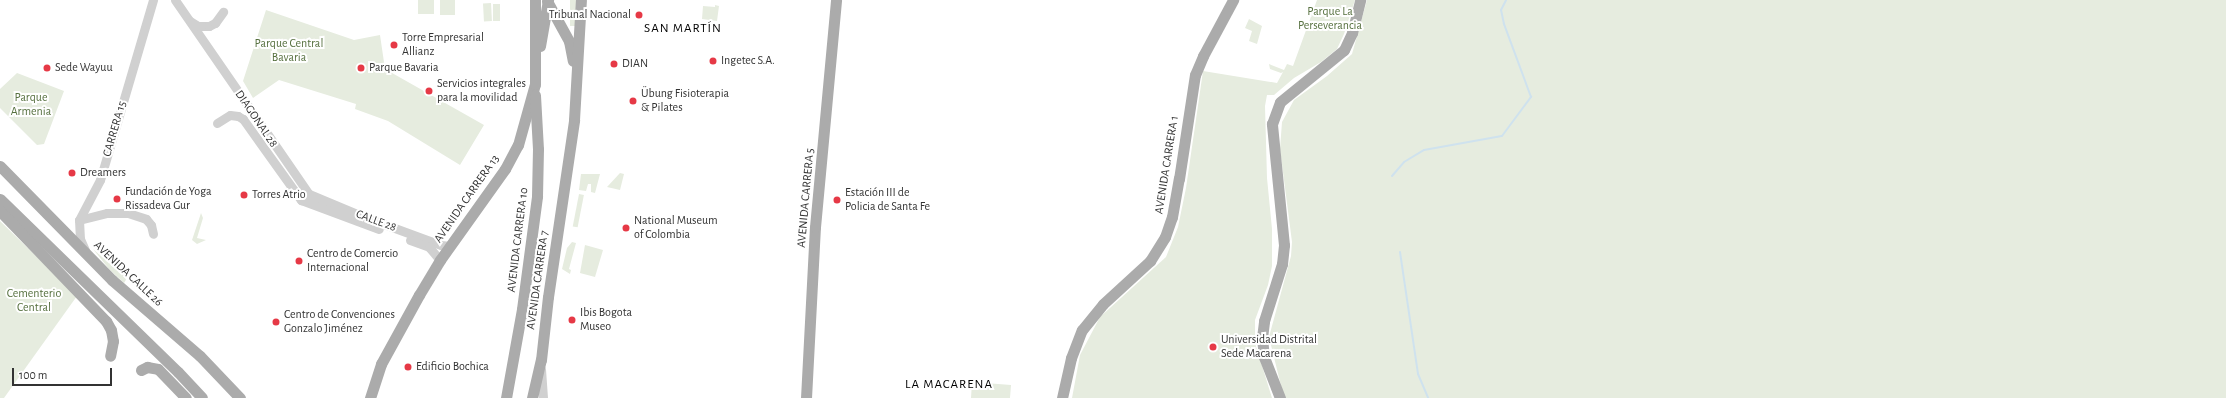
<!DOCTYPE html>
<html>
<head>
<meta charset="utf-8">
<style>
  body { margin:0 }
  #map { position:relative; width:2226px; height:398px; overflow:hidden; background:#fff; font-family:"Alegreya Sans",sans-serif }
  div>[style] { position:absolute }
  [style*='--x'] { left:calc(var(--x)*1px); top:calc(var(--y)*1px); width:calc(var(--w)*1px); rotate:calc(var(--a)*1deg) }
  .green>* { inset:0; background:#e6ecdf; transform-origin:0 0 }
  .stream>* { height:2px; margin:-1px; padding:0 1px; transform-origin:1px; border-radius:1px; background:#cfe2ee }
  .minor>* { height:9px; margin:-4.5px; padding:0 4.5px; transform-origin:4.5px; border-radius:4.5px; background:#d0d0d0 }
  .major>* { height:11px; margin:-5.5px; padding:0 5.5px; transform-origin:5.5px; border-radius:5.5px; background:#ababab }
  .dots>* { width:11px; height:11px; translate:-50% -50%; box-sizing:border-box; border:2px solid #fff; border-radius:50% }
  span { translate:-50% -50%; white-space:nowrap; text-align:center; line-height:1.15; -webkit-text-stroke:4px #fff; paint-order:stroke }
  .park-label { font-size:12px; color:#56703f }
  .poi-label { font-size:12px; color:#333 }
  .right { translate:-100% -50%; text-align:right }
  .left { translate:0 -50%; text-align:left }
  .street-label { font-size:12px; color:#333 }
  .neighbourhood-label { font-size:13px; color:#000; letter-spacing:1px }
  .scale { position:absolute; left:12px; top:368px; width:100px; height:18px; box-sizing:border-box; border:2px solid #333; border-top:0; padding-left:5px; font-size:12px; line-height:14px; white-space:nowrap; color:#333; -webkit-text-stroke:3px #fff; paint-order:stroke }
</style>
</head>
<body>
<div id="map">
  <div class="green">
    <div style="left:418px;top:0;width:16px;height:14px"></div>
    <div style="left:440px;top:0;width:15px;height:15px"></div>
    <div style="left:570px;top:0;width:8px;height:26px"></div>
    <div style="clip-path:polygon(1317px 0,1355px 0,1344px 34px,1337px 49px,1321px 62px,1294px 78px,1274px 95px,1267px 95px,1265px 106px,1267px 178px,1272px 229px,1272px 266px,1268px 285px,1255px 320px,1255px 343px,1272px 398px,1072px 398px,1080px 355px,1100px 317px,1166px 257px,1178px 227px,1186px 188px,1203px 71px,1277px 83px,1283px 72px,1281px 73px,1270px 69px,1269px 64px,1284px 70px,1287px 64px,1293px 66px)"></div>
    <div style="clip-path:polygon(1367px 0,2226px 0,2226px 398px,1284px 398px,1269px 337px,1291px 256px,1292px 242px,1280px 149px,1282px 122px,1294px 100px,1327px 76px,1352px 54px)"></div>
    <div style="left:491px;top:3px;width:18px;height:8px;rotate:87deg"></div>
    <div style="left:493px;top:4px;width:7px;height:17px"></div>
    <div style="clip-path:polygon(715px 5px,719px 6px,717px 21px,702px 19px,703px 6px,715px 7px)"></div>
    <div style="clip-path:polygon(266px 10px,354px 40px,380px 35px,385px 69px,484px 125px,460px 165px,388px 121px,355px 109px,356px 104px,279px 80px,253px 98px,243px 81px)"></div>
    <div style="clip-path:polygon(1249px 19px,1262px 26px,1257px 44px,1249px 41px,1252px 31px,1245px 28px)"></div>
    <div style="clip-path:polygon(17px 73px,64px 91px,44px 144px,37px 145px,0 108px,0 89px)"></div>
    <div style="clip-path:polygon(620px 173px,624px 174px,620px 190px,607px 187px)"></div>
    <div style="clip-path:polygon(581px 174px,600px 174px,595px 193px,591px 192px,591px 184px,588px 184px,586px 191px,579px 190px)"></div>
    <div style="left:579px;top:194px;width:5px;height:33px;rotate:11deg"></div>
    <div style="clip-path:polygon(201px 213px,203px 218px,197px 238px,206px 240px,197px 244px,192px 240px)"></div>
    <div style="clip-path:polygon(0 221px,77px 296px,4px 398px,0 398px)"></div>
    <div style="clip-path:polygon(572px 242px,576px 243px,569px 269px,571px 270px,570px 274px,562px 269px,567px 248px)"></div>
    <div style="clip-path:polygon(585px 245px,603px 250px,595px 277px,580px 273px)"></div>
    <div style="clip-path:polygon(93px 249px,127px 278px,124px 283px,109px 269px)"></div>
    <div style="clip-path:polygon(972px 382px,1011px 385px,1010px 398px,971px 398px)"></div>
  </div>
  <div class="stream">
    <div style="--x:1392;--y:176;--w:18;--a:-49"></div>
    <div style="--x:1404;--y:162;--w:23;--a:-31"></div>
    <div style="--x:1424;--y:150;--w:79;--a:-10.2"></div>
    <div style="--x:1502;--y:136;--w:49;--a:-53.4"></div>
    <div style="--x:1531;--y:97;--w:78;--a:-110.3"></div>
    <div style="--x:1504;--y:24;--w:14;--a:-102"></div>
    <div style="--x:1501;--y:10;--w:11;--a:-63"></div>
    <div style="--x:1400;--y:252;--w:123;--a:81.6"></div>
    <div style="--x:1418;--y:374;--w:26;--a:67"></div>
  </div>
  <div class="minor">
    <div style="--x:175;--y:0;--w:236;--a:55.4"></div>
    <div style="--x:309;--y:194;--w:57;--a:22.5"></div>
    <div style="--x:362;--y:216;--w:84;--a:20.2"></div>
    <div style="--x:441;--y:245;--w:9;--a:6"></div>
    <div style="--x:190;--y:21;--w:9;--a:32"></div>
    <div style="--x:198;--y:26;--w:11;--a:0"></div>
    <div style="--x:209;--y:26;--w:7;--a:-27"></div>
    <div style="--x:215;--y:23;--w:14;--a:-54"></div>
    <div style="--x:217;--y:123;--w:15;--a:-32"></div>
    <div style="--x:230;--y:115;--w:8;--a:7"></div>
    <div style="--x:238;--y:116;--w:6;--a:31"></div>
    <div style="--x:243;--y:119;--w:100;--a:54.4"></div>
    <div style="--x:301;--y:200;--w:83;--a:20.4"></div>
    <div style="--x:79;--y:220;--w:29;--a:-14"></div>
    <div style="--x:107;--y:213;--w:21;--a:0"></div>
    <div style="--x:128;--y:213;--w:19;--a:18"></div>
    <div style="--x:146;--y:219;--w:8;--a:50"></div>
    <div style="--x:151;--y:225;--w:9;--a:77"></div>
    <div style="--x:410;--y:240;--w:20;--a:20"></div>
    <div style="--x:429;--y:247;--w:17;--a:50"></div>
    <div style="--x:85;--y:250;--w:12;--a:-114"></div>
    <div style="--x:80;--y:239;--w:19;--a:-93"></div>
    <div style="--x:79;--y:220;--w:45;--a:-62.3"></div>
    <div style="--x:100;--y:180;--w:188;--a:-73.6"></div>
    <div style="--x:541;--y:369;--w:29;--a:86"></div>
  </div>
  <div class="major">
    <div style="--x:547;--y:1;--w:46;--a:61.2"></div>
    <div style="--x:569;--y:41;--w:20;--a:79"></div>
    <div style="--x:540;--y:46;--w:47;--a:-80.1"></div>
    <div style="--x:0;--y:166;--w:160;--a:45.5"></div>
    <div style="--x:112;--y:280;--w:116;--a:40.8"></div>
    <div style="--x:200;--y:356;--w:58;--a:46.4"></div>
    <div style="--x:0;--y:199;--w:248;--a:44.2"></div>
    <div style="--x:178;--y:372;--w:35;--a:47"></div>
    <div style="--x:0;--y:211;--w:153;--a:46.1"></div>
    <div style="--x:106;--y:321;--w:10;--a:61"></div>
    <div style="--x:111;--y:330;--w:11;--a:80"></div>
    <div style="--x:113;--y:341;--w:15;--a:101"></div>
    <div style="--x:141;--y:370;--w:7;--a:-27"></div>
    <div style="--x:147;--y:367;--w:11;--a:10"></div>
    <div style="--x:158;--y:369;--w:40;--a:46"></div>
    <div style="--x:370;--y:398;--w:36;--a:-72"></div>
    <div style="--x:381;--y:364;--w:79;--a:-61.2"></div>
    <div style="--x:419;--y:295;--w:41;--a:-59"></div>
    <div style="--x:440;--y:260;--w:112;--a:-54.5"></div>
    <div style="--x:505;--y:169;--w:27;--a:-62"></div>
    <div style="--x:518;--y:145;--w:63;--a:-74.4"></div>
    <div style="--x:535;--y:84;--w:84;--a:-90"></div>
    <div style="--x:506;--y:398;--w:90;--a:-79.8"></div>
    <div style="--x:522;--y:309;--w:114;--a:-82.4"></div>
    <div style="--x:537;--y:196;--w:47;--a:-88.8"></div>
    <div style="--x:538;--y:149;--w:54;--a:-93.2"></div>
    <div style="--x:532;--y:398;--w:39;--a:-77"></div>
    <div style="--x:541;--y:360;--w:63;--a:-83.7"></div>
    <div style="--x:548;--y:297;--w:179;--a:-81.6"></div>
    <div style="--x:574;--y:120;--w:120;--a:-86.7"></div>
    <div style="--x:806;--y:398;--w:171;--a:-87"></div>
    <div style="--x:815;--y:227;--w:228;--a:-84.7"></div>
    <div style="--x:1062;--y:398;--w:41;--a:-77.3"></div>
    <div style="--x:1071;--y:358;--w:30;--a:-69"></div>
    <div style="--x:1082;--y:330;--w:33;--a:-51"></div>
    <div style="--x:1103;--y:304;--w:64;--a:-42.5"></div>
    <div style="--x:1150;--y:261;--w:28;--a:-58"></div>
    <div style="--x:1165;--y:237;--w:21;--a:-71"></div>
    <div style="--x:1172;--y:217;--w:39;--a:-80"></div>
    <div style="--x:1179;--y:179;--w:105;--a:-81.3"></div>
    <div style="--x:1195;--y:75;--w:21;--a:-67"></div>
    <div style="--x:1203;--y:56;--w:64;--a:-61.8"></div>
    <div style="--x:1280;--y:398;--w:44;--a:-111.3"></div>
    <div style="--x:1264;--y:357;--w:19;--a:-96"></div>
    <div style="--x:1262;--y:338;--w:17;--a:-83"></div>
    <div style="--x:1264;--y:321;--w:60;--a:-72.5"></div>
    <div style="--x:1282;--y:264;--w:19;--a:-84"></div>
    <div style="--x:1284;--y:245;--w:122;--a:-95.7"></div>
    <div style="--x:1272;--y:124;--w:23;--a:-70"></div>
    <div style="--x:1280;--y:102;--w:82;--a:-39.1"></div>
    <div style="--x:1344;--y:50;--w:19;--a:-65"></div>
    <div style="--x:1352;--y:33;--w:34;--a:-76"></div>
  </div>
  <div class="dots">
    <div style="left:639px;top:15px;background:#e63946"></div>
    <div style="left:394px;top:45px;background:#e63946"></div>
    <div style="left:713px;top:61px;background:#e63946"></div>
    <div style="left:614px;top:64px;background:#e63946"></div>
    <div style="left:47px;top:68px;background:#e63946"></div>
    <div style="left:361px;top:68px;background:#e63946"></div>
    <div style="left:429px;top:91px;background:#e63946"></div>
    <div style="left:633px;top:101px;background:#e63946"></div>
    <div style="left:72px;top:173px;background:#e63946"></div>
    <div style="left:244px;top:195px;background:#e63946"></div>
    <div style="left:117px;top:199px;background:#e63946"></div>
    <div style="left:837px;top:200px;background:#e63946"></div>
    <div style="left:626px;top:228px;background:#e63946"></div>
    <div style="left:299px;top:261px;background:#e63946"></div>
    <div style="left:572px;top:320px;background:#e63946"></div>
    <div style="left:276px;top:322px;background:#e63946"></div>
    <div style="left:1213px;top:347px;background:#e63946"></div>
    <div style="left:408px;top:367px;background:#e63946"></div>
  </div>
  <div class="park-label">
    <span style="left:1330px;top:19px">Parque La<br>Perseverancia</span>
    <span style="left:289px;top:51px">Parque Central<br>Bavaria</span>
    <span style="left:31px;top:105px">Parque<br>Armenia</span>
    <span style="left:34px;top:301px">Cementerio<br>Central</span>
  </div>
  <div class="poi-label">
    <span class="right" style="left:631px;top:15px">Tribunal Nacional</span>
    <span class="left" style="left:402px;top:45px">Torre Empresarial<br>Allianz</span>
    <span class="left" style="left:721px;top:61px">Ingetec S.A.</span>
    <span class="left" style="left:622px;top:64px">DIAN</span>
    <span class="left" style="left:55px;top:68px">Sede Wayuu</span>
    <span class="left" style="left:369px;top:68px">Parque Bavaria</span>
    <span class="left" style="left:437px;top:91px">Servicios integrales<br>para la movilidad</span>
    <span class="left" style="left:641px;top:101px">Übung Fisioterapia<br>&amp; Pilates</span>
    <span class="left" style="left:80px;top:173px">Dreamers</span>
    <span class="left" style="left:125px;top:199px">Fundación de Yoga<br>Rissadeva Gur</span>
    <span class="left" style="left:845px;top:200px">Estación III de<br>Policia de Santa Fe</span>
    <span class="left" style="left:252px;top:195px">Torres Atrio</span>
    <span class="left" style="left:634px;top:228px">National Museum<br>of Colombia</span>
    <span class="left" style="left:307px;top:261px">Centro de Comercio<br>Internacional</span>
    <span class="left" style="left:580px;top:320px">Ibis Bogota<br>Museo</span>
    <span class="left" style="left:284px;top:322px">Centro de Convenciones<br>Gonzalo Jiménez</span>
    <span class="left" style="left:1221px;top:347px">Universidad Distrital<br>Sede Macarena</span>
    <span class="left" style="left:416px;top:367px">Edificio Bochica</span>
  </div>
  <div class="street-label">
    <span style="left:256px;top:119px;rotate:56deg">DIAGONAL 28</span>
    <span style="left:115px;top:129px;rotate:-74deg">CARRERA 15</span>
    <span style="left:1167px;top:165px;rotate:-81deg">AVENIDA CARRERA 1</span>
    <span style="left:806px;top:198px;rotate:-85deg">AVENIDA CARRERA 5</span>
    <span style="left:467px;top:199px;rotate:-55deg">AVENIDA CARRERA 13</span>
    <span style="left:376px;top:221px;rotate:20deg">CALLE 28</span>
    <span style="left:518px;top:240px;rotate:-83deg">AVENIDA CARRERA 10</span>
    <span style="left:128px;top:274px;rotate:43deg">AVENIDA CALLE 26</span>
    <span style="left:538px;top:280px;rotate:-82deg">AVENIDA CARRERA 7</span>
  </div>
  <div class="neighbourhood-label">
    <span style="left:683px;top:29px">SAN MARTÍN</span>
    <span style="left:949px;top:385px">LA MACARENA</span>
  </div>
  <div class="scale">100 m</div>
</div>
</body>
</html>
